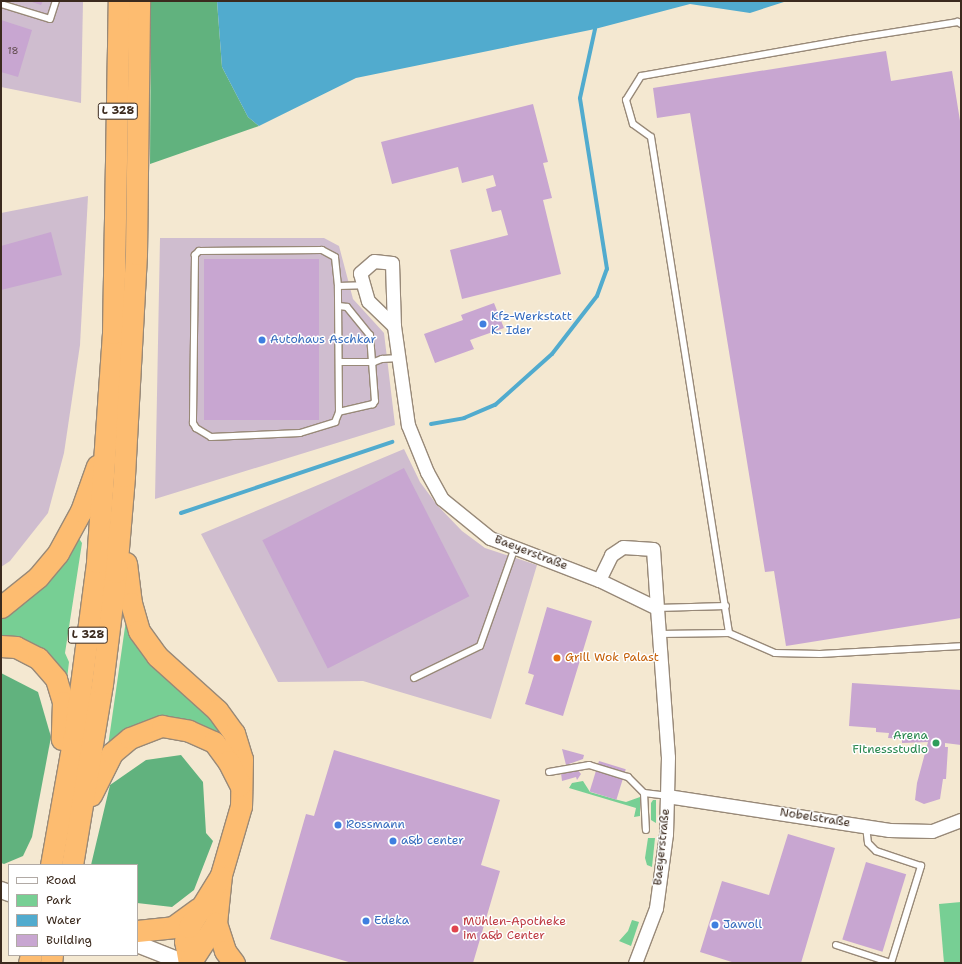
<!DOCTYPE html>
<html>
<head>
<meta charset="utf-8">
<style>
  body { margin:0 }
  #map { position:relative; width:962px; height:964px; overflow:hidden; background:#f4e8d1; font-family:"Shantell Sans",sans-serif }
  div>[style] { position:absolute }
  [style*='--x'] { left:calc(var(--x)*1px); top:calc(var(--y)*1px); width:calc(var(--w)*1px); rotate:calc(var(--a)*1deg) }
  .industrial>* { inset:0; background:#cfbdcf }
  .green>* { inset:0; background:#77cf94 }
  .forest>* { inset:0; background:#61b27e }
  .water>* { inset:0; background:#51abce }
  .stream>* { height:4px; margin:-2px; padding:0 2px; transform-origin:2px; border-radius:2px; background:#51abce }
  .building>* { inset:0; background:#c8a6d1; transform-origin:0 0 }
  .roads { filter:drop-shadow(1px 0 #988978) drop-shadow(-1px 0 #988978) drop-shadow(0 1px #988978) drop-shadow(0 -1px #988978) }
  .service>* { height:6px; margin:-3px; padding:0 3px; transform-origin:3px; border-radius:3px; background:#fff }
  .minor>* { height:13px; margin:-6.5px; padding:0 6.5px; transform-origin:6.5px; border-radius:6.5px; background:#fff }
  .tertiary>* { height:16px; margin:-8px; padding:0 8px; transform-origin:8px; border-radius:8px; background:#fff }
  .trunk>* { height:21px; margin:-10.5px; padding:0 10.5px; transform-origin:10.5px; border-radius:10.5px; background:#fdbc70 }
  .dots>* { width:11px; height:11px; translate:-50% -50%; box-sizing:border-box; border:2px solid #fff; border-radius:50% }
  span { translate:-50% -50%; white-space:nowrap; text-align:center; line-height:1.15; -webkit-text-stroke:3px #fff; paint-order:stroke }
  .number-label { font-size:10px; color:#5e494b }
  .number-label span { -webkit-text-stroke-width:0 }
  .shield-label span { padding:1px 3px; background:#fff; border:1px solid; border-radius:3px; -webkit-text-stroke-width:0 }
  .shield-label { font-size:11px; color:#3b2a1e; font-weight:700 }
  .shop-label { font-size:12px; color:#366cbe }
  .left { translate:0 -50%; text-align:left }
  .street-label { font-size:12px; color:#3b2a1e }
  .food-label { font-size:12px; color:#c56008 }
  .leisure-label { font-size:12px; color:#27864d }
  .right { translate:-100% -50%; text-align:right }
  .health-label { font-size:12px; color:#be3a42 }
  .frame { position:absolute; inset:0; border:2px solid #3b2a1e; pointer-events:none }
  .legend { position:absolute; left:8px; top:864px; width:130px; height:92px; box-sizing:border-box; background:#fff; border:1px solid #b1aaa5; margin:0; padding:5px 7px; list-style:none; font-size:12px; color:#3b2a1e }
  .legend li { display:flex; align-items:center; gap:8px; height:20px }
  .legend b { width:20px; border:1px solid #b1aaa5 }
</style>
</head>
<body>
<div id="map">
  <div class="industrial">
    <div style="clip-path:polygon(1px 1px,83px 1px,81px 103px,1px 87px)"></div>
    <div style="clip-path:polygon(88px 196px,80px 345px,64px 453px,48px 513px,10px 561px,1px 567px,1px 213px)"></div>
    <div style="clip-path:polygon(160px 238px,324px 238px,339px 246px,353px 299px,384px 333px,395px 425px,155px 499px)"></div>
    <div style="clip-path:polygon(404px 449px,420px 482px,437px 505px,462px 531px,485px 548px,537px 565px,491px 719px,363px 681px,278px 682px,201px 534px)"></div>
  </div>
  <div class="green">
    <div style="clip-path:polygon(78px 537px,82px 543px,65px 653px,69px 662px,67px 679px,1px 639px,1px 618px,33px 593px)"></div>
    <div style="clip-path:polygon(126px 620px,199px 701px,235px 750px,193px 724px,108px 746px)"></div>
    <div style="clip-path:polygon(583px 781px,590px 792px,618px 800px,626px 802px,640px 797px,640px 816px,634px 817px,636px 808px,569px 788px,572px 783px)"></div>
    <div style="clip-path:polygon(653px 800px,656px 800px,656px 823px,651px 820px,651px 803px)"></div>
    <div style="clip-path:polygon(648px 838px,655px 838px,652px 867px,647px 865px,645px 858px)"></div>
    <div style="clip-path:polygon(961px 902px,961px 963px,944px 963px,939px 904px)"></div>
    <div style="clip-path:polygon(632px 920px,639px 922px,631px 946px,619px 941px,628px 931px)"></div>
  </div>
  <div class="forest">
    <div style="clip-path:polygon(151px 1px,217px 1px,222px 67px,248px 117px,259px 126px,150px 164px)"></div>
    <div style="clip-path:polygon(1px 673px,38px 692px,51px 737px,32px 837px,23px 856px,4px 864px,1px 863px)"></div>
    <div style="clip-path:polygon(181px 755px,203px 782px,206px 833px,213px 841px,194px 890px,172px 907px,137px 903px,137px 865px,91px 865px,110px 785px,146px 760px)"></div>
  </div>
  <div class="water">
    <div style="clip-path:polygon(217px 1px,787px 1px,750px 13px,690px 4px,595px 29px,356px 78px,259px 126px,248px 117px,222px 67px)"></div>
  </div>
  <div class="stream">
    <div style="--x:431;--y:424;--w:34;--a:-10"></div>
    <div style="--x:464;--y:418;--w:34;--a:-23"></div>
    <div style="--x:495;--y:405;--w:76;--a:-41.8"></div>
    <div style="--x:552;--y:354;--w:73;--a:-52.2"></div>
    <div style="--x:597;--y:296;--w:29;--a:-70"></div>
    <div style="--x:607;--y:269;--w:173;--a:-99"></div>
    <div style="--x:580;--y:98;--w:71;--a:-77.7"></div>
    <div style="--x:181;--y:513;--w:223;--a:-18.6"></div>
  </div>
  <div class="building">
    <div style="clip-path:polygon(29px 1px,43px 1px,41px 5px)"></div>
    <div style="clip-path:polygon(1px 20px,32px 30px,18px 77px,1px 72px)"></div>
    <div style="clip-path:polygon(886px 51px,891px 81px,952px 71px,961px 127px,961px 618px,786px 646px,774px 571px,765px 572px,690px 113px,657px 118px,653px 88px)"></div>
    <div style="clip-path:polygon(533px 104px,548px 162px,543px 163px,552px 198px,543px 200px,561px 274px,462px 299px,450px 250px,508px 235px,501px 210px,492px 212px,486px 189px,496px 186px,493px 175px,462px 183px,458px 167px,392px 184px,381px 142px)"></div>
    <div style="clip-path:polygon(51px 232px,62px 275px,1px 290px,1px 246px)"></div>
    <div style="left:319px;top:259px;width:161px;height:115px;rotate:90deg"></div>
    <div style="clip-path:polygon(494px 303px,504px 328px,470px 340px,474px 349px,435px 363px,424px 334px,463px 320px,461px 315px)"></div>
    <div style="left:404px;top:468px;width:144px;height:159px;rotate:63deg"></div>
    <div style="clip-path:polygon(547px 607px,592px 621px,563px 716px,525px 704px,534px 675px,528px 673px)"></div>
    <div style="clip-path:polygon(852px 683px,961px 690px,961px 745px,945px 743px,945px 747px,948px 747px,946px 779px,943px 779px,940px 799px,924px 804px,915px 800px,917px 783px,928px 742px,902px 743px,902px 739px,888px 738px,889px 733px,876px 732px,876px 728px,849px 726px)"></div>
    <div style="clip-path:polygon(562px 749px,584px 755px,583px 759px,566px 765px)"></div>
    <div style="clip-path:polygon(334px 750px,500px 800px,481px 865px,500px 871px,473px 963px,352px 963px,270px 939px,306px 814px,314px 816px)"></div>
    <div style="left:599px;top:761px;width:28px;height:32px;rotate:17deg"></div>
    <div style="clip-path:polygon(577px 769px,581px 774px,577px 780px,576px 777px,562px 781px,561px 773px)"></div>
    <div style="clip-path:polygon(788px 834px,835px 848px,801px 963px,735px 963px,700px 952px,722px 881px,769px 895px)"></div>
    <div style="left:866px;top:862px;width:42px;height:81px;rotate:17deg"></div>
  </div>
  <div class="roads">
    <div class="service">
      <div style="--x:1;--y:4;--w:51;--a:17"></div>
      <div style="--x:50;--y:19;--w:19;--a:-72"></div>
      <div style="--x:961;--y:24;--w:4;--a:-146"></div>
      <div style="--x:958;--y:22;--w:108;--a:171"></div>
      <div style="--x:851;--y:39;--w:213;--a:170"></div>
      <div style="--x:641;--y:76;--w:28;--a:122"></div>
      <div style="--x:626;--y:100;--w:25;--a:74"></div>
      <div style="--x:633;--y:124;--w:22;--a:36"></div>
      <div style="--x:651;--y:137;--w:502;--a:81.06"></div>
      <div style="--x:729;--y:633;--w:50;--a:23.5"></div>
      <div style="--x:775;--y:653;--w:45;--a:1.3"></div>
      <div style="--x:820;--y:654;--w:141;--a:-3.2"></div>
      <div style="--x:338;--y:286;--w:29;--a:-96"></div>
      <div style="--x:335;--y:257;--w:15;--a:-152"></div>
      <div style="--x:322;--y:250;--w:123;--a:179.5"></div>
      <div style="--x:199;--y:251;--w:6;--a:135"></div>
      <div style="--x:195;--y:255;--w:168;--a:90.7"></div>
      <div style="--x:193;--y:423;--w:6;--a:59"></div>
      <div style="--x:196;--y:428;--w:17;--a:31"></div>
      <div style="--x:211;--y:437;--w:89;--a:-2.6"></div>
      <div style="--x:300;--y:433;--w:37;--a:-17"></div>
      <div style="--x:335;--y:422;--w:11;--a:-68"></div>
      <div style="--x:339;--y:412;--w:126;--a:-90.5"></div>
      <div style="--x:338;--y:286;--w:25;--a:-2"></div>
      <div style="--x:339;--y:306;--w:8;--a:7"></div>
      <div style="--x:347;--y:307;--w:36;--a:51"></div>
      <div style="--x:370;--y:335;--w:66;--a:85.7"></div>
      <div style="--x:375;--y:401;--w:4;--a:124"></div>
      <div style="--x:373;--y:404;--w:35;--a:167"></div>
      <div style="--x:339;--y:362;--w:35;--a:0"></div>
      <div style="--x:374;--y:362;--w:9;--a:-21"></div>
      <div style="--x:382;--y:359;--w:17;--a:-3"></div>
      <div style="--x:657;--y:608;--w:69;--a:-1.7"></div>
      <div style="--x:659;--y:634;--w:70;--a:-0.8"></div>
      <div style="--x:414;--y:678;--w:73;--a:-25.9"></div>
      <div style="--x:480;--y:646;--w:105;--a:-70.5"></div>
      <div style="--x:549;--y:772;--w:41;--a:-9.9"></div>
      <div style="--x:589;--y:765;--w:41;--a:17.1"></div>
      <div style="--x:628;--y:777;--w:23;--a:45"></div>
      <div style="--x:644;--y:793;--w:37;--a:87"></div>
      <div style="--x:644;--y:793;--w:23;--a:7"></div>
      <div style="--x:836;--y:945;--w:58;--a:18.1"></div>
      <div style="--x:891;--y:963;--w:102;--a:-72.8"></div>
      <div style="--x:921;--y:866;--w:47;--a:-161.6"></div>
      <div style="--x:876;--y:851;--w:11;--a:-135"></div>
      <div style="--x:868;--y:843;--w:17;--a:-97"></div>
    </div>
    <div class="minor">
      <div style="--x:394;--y:326;--w:36;--a:-136"></div>
      <div style="--x:368;--y:301;--w:29;--a:-106"></div>
      <div style="--x:360;--y:273;--w:18;--a:-41"></div>
      <div style="--x:374;--y:261;--w:18;--a:6"></div>
      <div style="--x:392;--y:263;--w:63;--a:88.2"></div>
      <div style="--x:394;--y:326;--w:100;--a:82"></div>
      <div style="--x:408;--y:425;--w:51;--a:68"></div>
      <div style="--x:427;--y:472;--w:31;--a:61"></div>
      <div style="--x:442;--y:499;--w:62;--a:39.1"></div>
      <div style="--x:490;--y:538;--w:117;--a:21.1"></div>
      <div style="--x:599;--y:580;--w:64;--a:25.8"></div>
      <div style="--x:657;--y:608;--w:149;--a:85.8"></div>
      <div style="--x:668;--y:757;--w:77;--a:91.5"></div>
      <div style="--x:666;--y:834;--w:75;--a:97.7"></div>
      <div style="--x:656;--y:908;--w:59;--a:110.9"></div>
      <div style="--x:599;--y:580;--w:28;--a:-64"></div>
      <div style="--x:611;--y:555;--w:14;--a:-34"></div>
      <div style="--x:623;--y:547;--w:30;--a:4"></div>
      <div style="--x:653;--y:549;--w:59;--a:86.1"></div>
      <div style="--x:667;--y:796;--w:225;--a:8.7"></div>
      <div style="--x:889;--y:830;--w:43;--a:1.3"></div>
      <div style="--x:932;--y:831;--w:31;--a:-21"></div>
    </div>
    <div class="tertiary">
      <div style="--x:1;--y:890;--w:9;--a:21"></div>
      <div style="--x:137;--y:944;--w:52;--a:21.6"></div>
    </div>
    <div class="trunk">
      <div style="--x:126;--y:563;--w:40;--a:82.9"></div>
      <div style="--x:131;--y:603;--w:29;--a:74"></div>
      <div style="--x:139;--y:631;--w:31;--a:54"></div>
      <div style="--x:157;--y:656;--w:81;--a:42"></div>
      <div style="--x:217;--y:710;--w:29;--a:54"></div>
      <div style="--x:234;--y:733;--w:27;--a:73"></div>
      <div style="--x:242;--y:759;--w:47;--a:91.2"></div>
      <div style="--x:241;--y:806;--w:72;--a:106.2"></div>
      <div style="--x:221;--y:875;--w:48;--a:95.9"></div>
      <div style="--x:216;--y:923;--w:29;--a:72"></div>
      <div style="--x:225;--y:951;--w:15;--a:53"></div>
      <div style="--x:1;--y:607;--w:48;--a:-39"></div>
      <div style="--x:38;--y:577;--w:31;--a:-50"></div>
      <div style="--x:58;--y:553;--w:48;--a:-61.3"></div>
      <div style="--x:81;--y:511;--w:48;--a:-70.4"></div>
      <div style="--x:1;--y:646;--w:15;--a:4"></div>
      <div style="--x:16;--y:647;--w:25;--a:27"></div>
      <div style="--x:38;--y:658;--w:28;--a:49"></div>
      <div style="--x:56;--y:679;--w:24;--a:73"></div>
      <div style="--x:63;--y:702;--w:37;--a:92"></div>
      <div style="--x:91;--y:795;--w:47;--a:-63.4"></div>
      <div style="--x:112;--y:753;--w:23;--a:-40"></div>
      <div style="--x:130;--y:738;--w:34;--a:-21"></div>
      <div style="--x:162;--y:726;--w:27;--a:10"></div>
      <div style="--x:189;--y:731;--w:27;--a:24"></div>
      <div style="--x:214;--y:742;--w:24;--a:54"></div>
      <div style="--x:228;--y:761;--w:27;--a:63"></div>
      <div style="--x:51;--y:865;--w:137;--a:-79.9"></div>
      <div style="--x:75;--y:730;--w:169;--a:-82.5"></div>
      <div style="--x:97;--y:562;--w:230;--a:-86"></div>
      <div style="--x:113;--y:333;--w:332;--a:-89"></div>
      <div style="--x:72;--y:865;--w:183;--a:-80.6"></div>
      <div style="--x:102;--y:684;--w:113;--a:-82.9"></div>
      <div style="--x:116;--y:572;--w:96;--a:-85.2"></div>
      <div style="--x:124;--y:476;--w:222;--a:-86.9"></div>
      <div style="--x:136;--y:254;--w:253;--a:-89.3"></div>
      <div style="--x:137;--y:931;--w:36;--a:-6"></div>
      <div style="--x:173;--y:927;--w:31;--a:-36"></div>
      <div style="--x:29;--y:963;--w:8;--a:-76"></div>
      <div style="--x:51;--y:963;--w:8;--a:-83"></div>
      <div style="--x:189;--y:963;--w:22;--a:-100"></div>
      <div style="--x:185;--y:941;--w:15;--a:-74"></div>
      <div style="--x:189;--y:927;--w:59;--a:-58.2"></div>
      <div style="--x:190;--y:963;--w:48;--a:-57"></div>
    </div>
  </div>
  <div class="dots">
    <div style="left:483px;top:324px;background:#3f7fe0"></div>
    <div style="left:262px;top:340px;background:#3f7fe0"></div>
    <div style="left:557px;top:658px;background:#e8710a"></div>
    <div style="left:936px;top:743px;background:#2e9e5b"></div>
    <div style="left:338px;top:825px;background:#3f7fe0"></div>
    <div style="left:393px;top:841px;background:#3f7fe0"></div>
    <div style="left:366px;top:921px;background:#3f7fe0"></div>
    <div style="left:715px;top:925px;background:#3f7fe0"></div>
    <div style="left:455px;top:929px;background:#e0444e"></div>
  </div>
  <div class="number-label">
    <span style="left:13px;top:51px">18</span>
  </div>
  <div class="shield-label">
    <span style="left:118px;top:111px">L 328</span>
    <span style="left:88px;top:635px">L 328</span>
  </div>
  <div class="shop-label">
    <span class="left" style="left:491px;top:324px">Kfz-Werkstatt<br>K. Ider</span>
    <span class="left" style="left:270px;top:340px">Autohaus Aschkar</span>
    <span class="left" style="left:346px;top:825px">Rossmann</span>
    <span class="left" style="left:401px;top:841px">a&amp;b center</span>
    <span class="left" style="left:374px;top:921px">Edeka</span>
    <span class="left" style="left:723px;top:925px">Jawoll</span>
  </div>
  <div class="street-label">
    <span style="left:531px;top:553px;rotate:21deg">Baeyerstraße</span>
    <span style="left:815px;top:818px;rotate:9deg">Nobelstraße</span>
    <span style="left:662px;top:847px;rotate:-84deg">Baeyerstraße</span>
  </div>
  <div class="food-label">
    <span class="left" style="left:565px;top:658px">Grill Wok Palast</span>
  </div>
  <div class="leisure-label">
    <span class="right" style="left:928px;top:743px">Arena<br>Fitnessstudio</span>
  </div>
  <div class="health-label">
    <span class="left" style="left:463px;top:929px">Mühlen-Apotheke<br>im a&amp;b Center</span>
  </div>
  <div class="frame"></div>
  <ul class="legend">
  <li><b style="height:5px;background:#fff"></b>Road</li>
  <li><b style="height:11px;background:#77cf94"></b>Park</li>
  <li><b style="height:11px;background:#51abce"></b>Water</li>
  <li><b style="height:11px;background:#c8a6d1"></b>Building</li>
  </ul>
</div>
</body>
</html>
